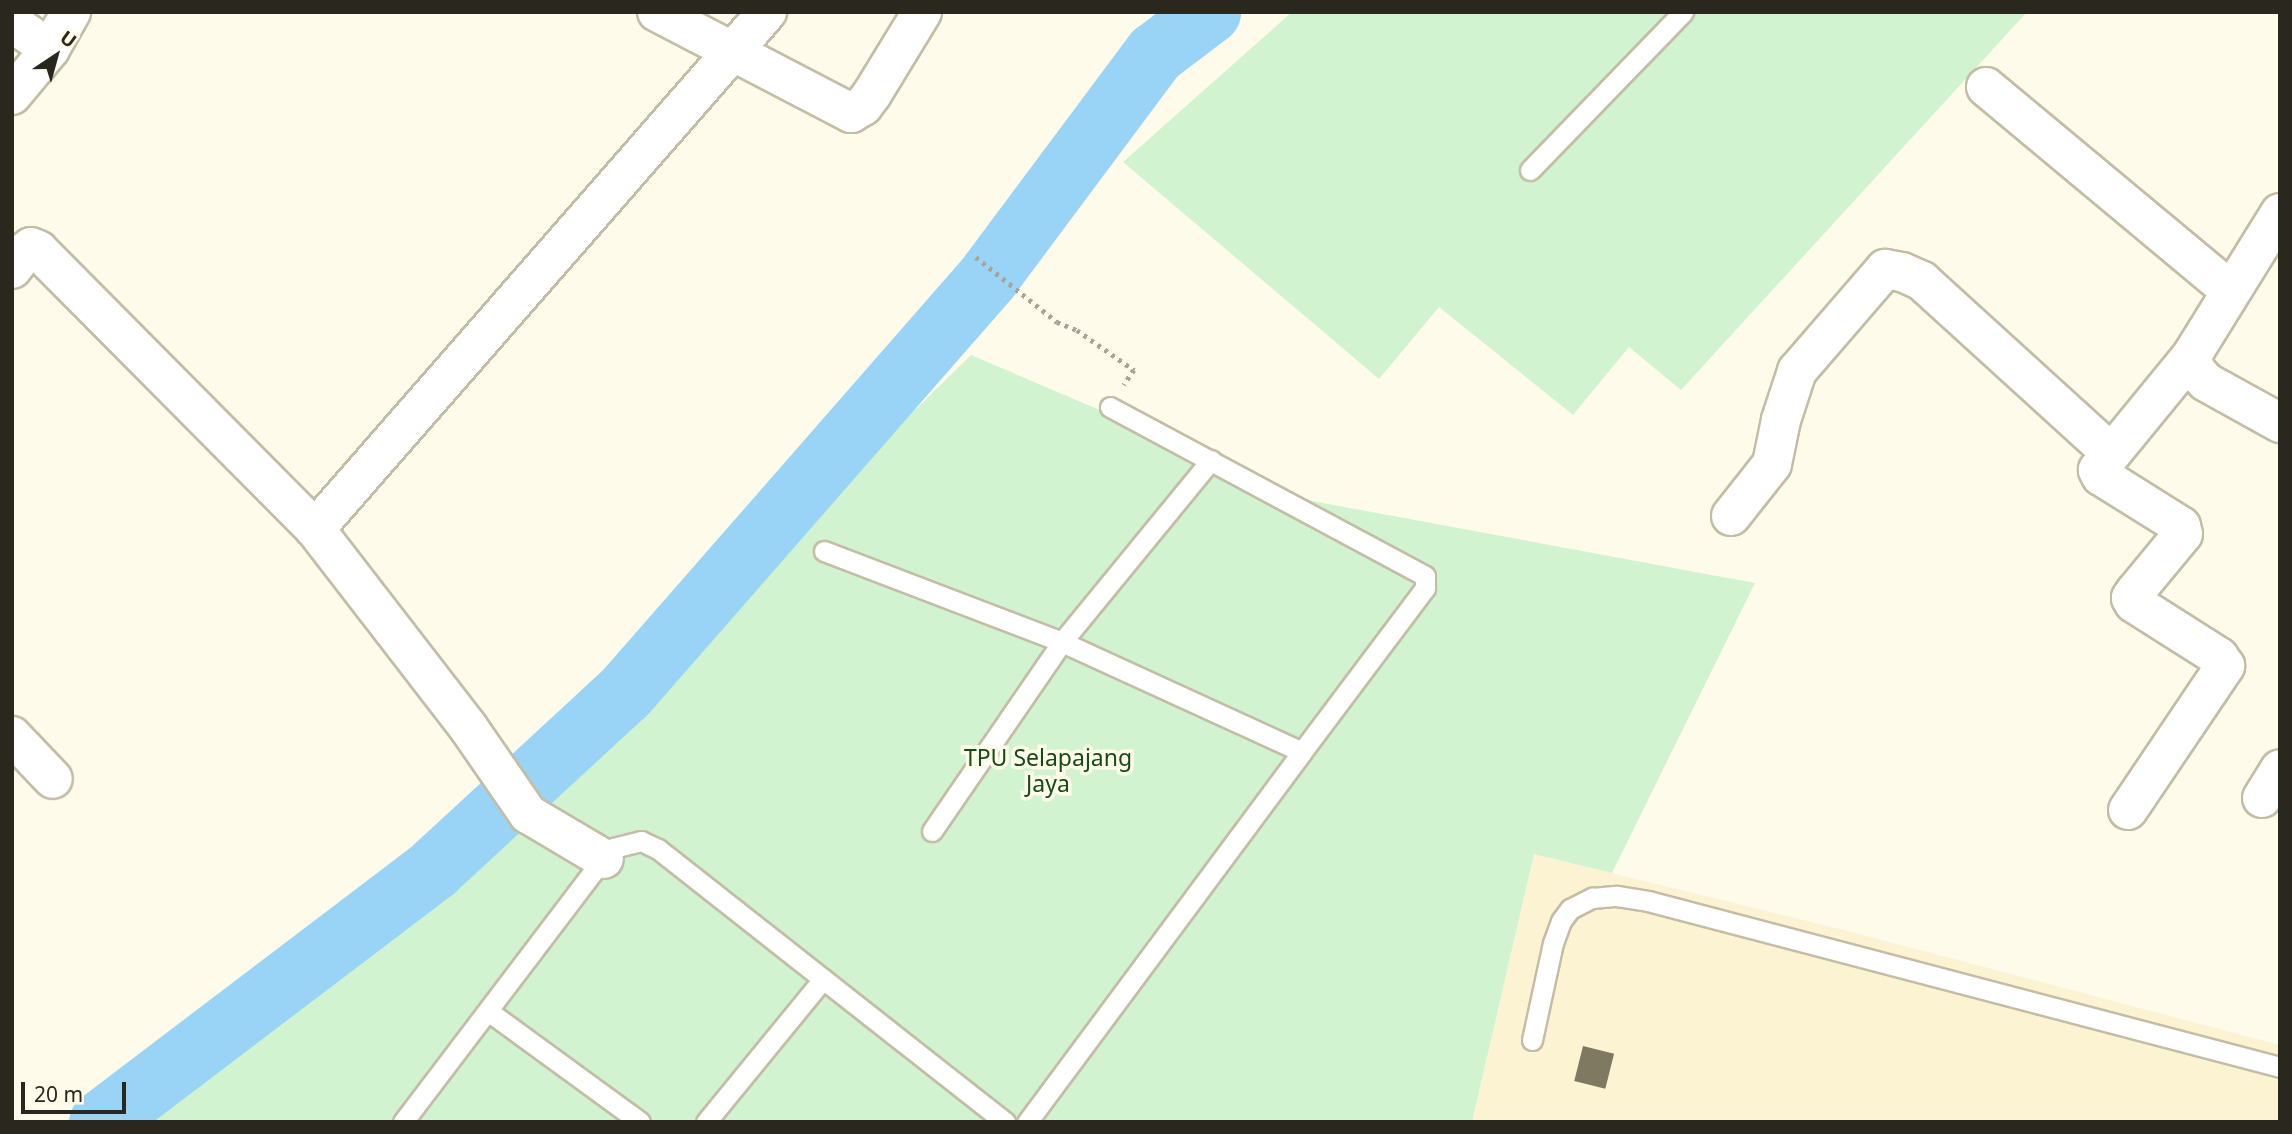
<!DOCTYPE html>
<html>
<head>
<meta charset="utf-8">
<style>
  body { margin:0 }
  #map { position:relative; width:2292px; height:1134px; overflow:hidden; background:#fffbeb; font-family:"Noto Sans",sans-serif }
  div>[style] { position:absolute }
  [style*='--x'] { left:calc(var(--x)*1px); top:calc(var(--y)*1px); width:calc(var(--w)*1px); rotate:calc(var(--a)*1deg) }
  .built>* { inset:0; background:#fcf3d2 }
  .green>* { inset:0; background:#d1f3cf }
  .river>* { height:63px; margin:-31.5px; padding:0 31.5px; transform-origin:31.5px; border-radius:31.5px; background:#99d4f6 }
  .building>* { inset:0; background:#7f7962; transform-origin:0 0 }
  .path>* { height:4.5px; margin-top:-2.25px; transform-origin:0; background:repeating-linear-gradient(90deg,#a8a497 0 3.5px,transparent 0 8.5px) }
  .roads { filter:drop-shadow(2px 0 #c4bda5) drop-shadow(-2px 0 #c4bda5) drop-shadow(0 2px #c4bda5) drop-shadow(0 -2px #c4bda5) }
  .lane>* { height:19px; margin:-9.5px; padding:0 9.5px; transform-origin:9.5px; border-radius:9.5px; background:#fff }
  .street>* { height:38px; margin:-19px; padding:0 19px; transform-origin:19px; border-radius:19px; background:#fff }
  span { translate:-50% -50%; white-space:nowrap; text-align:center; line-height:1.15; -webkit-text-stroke:7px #fffbeb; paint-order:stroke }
  .park-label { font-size:23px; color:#124d13 }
  .frame { position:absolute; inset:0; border:14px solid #2a271e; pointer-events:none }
  .north { position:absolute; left:21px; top:21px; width:70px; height:70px; -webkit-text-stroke:5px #fffbeb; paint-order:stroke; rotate:36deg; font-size:19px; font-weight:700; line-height:28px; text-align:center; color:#2a271e }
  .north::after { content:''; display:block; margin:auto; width:24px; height:32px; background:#2a271e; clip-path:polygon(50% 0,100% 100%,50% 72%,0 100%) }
  .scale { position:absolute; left:21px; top:1082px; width:105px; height:32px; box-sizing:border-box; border:4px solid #2a271e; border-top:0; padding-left:9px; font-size:21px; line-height:24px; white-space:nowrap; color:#2a271e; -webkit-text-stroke:5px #fffbeb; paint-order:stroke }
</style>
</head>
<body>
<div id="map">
  <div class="built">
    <div style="clip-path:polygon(1534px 854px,1844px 930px,2280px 1045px,2280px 1122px,1472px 1122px)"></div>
  </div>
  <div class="green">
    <div style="clip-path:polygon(1292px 12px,2027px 12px,1681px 390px,1629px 347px,1573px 415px,1439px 307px,1379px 379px,1123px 162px)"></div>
    <div style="clip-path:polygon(971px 355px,1312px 501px,1755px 583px,1612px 873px,1534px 854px,1472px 1122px,145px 1122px,184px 1096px,598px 721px)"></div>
  </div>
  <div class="river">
    <div style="--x:100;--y:1122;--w:418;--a:-37.2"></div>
    <div style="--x:433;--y:869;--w:260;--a:-42.7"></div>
    <div style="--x:624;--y:693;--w:551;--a:-48.82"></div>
    <div style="--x:987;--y:278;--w:281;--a:-53.3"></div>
    <div style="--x:1155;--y:53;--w:68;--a:-37.2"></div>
  </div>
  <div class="building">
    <div style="left:1583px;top:1046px;width:32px;height:36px;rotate:14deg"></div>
  </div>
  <div class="path">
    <div style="--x:976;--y:257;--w:104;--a:38.7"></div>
    <div style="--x:1057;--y:322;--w:22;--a:22"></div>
    <div style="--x:1077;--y:330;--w:70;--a:35.1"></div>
    <div style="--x:1134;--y:370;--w:18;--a:124"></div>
  </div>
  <div class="roads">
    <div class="lane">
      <div style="--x:1530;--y:170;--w:220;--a:-45.9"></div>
      <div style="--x:1110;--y:407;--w:357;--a:28.2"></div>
      <div style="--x:1425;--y:576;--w:12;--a:90"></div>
      <div style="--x:1425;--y:588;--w:205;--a:126.9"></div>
      <div style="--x:824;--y:551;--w:255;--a:20.9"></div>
      <div style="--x:1062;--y:642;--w:264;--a:24.6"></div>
      <div style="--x:1302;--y:752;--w:461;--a:126.6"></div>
      <div style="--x:932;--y:831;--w:229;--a:-55.5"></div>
      <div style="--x:1062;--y:642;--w:235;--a:-50.7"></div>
      <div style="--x:488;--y:1011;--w:188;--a:36.1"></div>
      <div style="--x:1532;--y:1040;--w:99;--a:-77.8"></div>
      <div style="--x:1553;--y:943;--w:23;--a:-70"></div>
      <div style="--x:1561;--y:921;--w:15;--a:-53"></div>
      <div style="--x:1570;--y:909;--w:25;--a:-27"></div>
      <div style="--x:1592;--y:898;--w:25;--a:-5"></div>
      <div style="--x:1617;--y:896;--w:31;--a:9"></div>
      <div style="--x:1648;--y:901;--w:653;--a:14.72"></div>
      <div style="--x:403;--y:1122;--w:324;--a:-52.8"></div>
      <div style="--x:599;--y:864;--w:21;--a:-49"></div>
      <div style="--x:613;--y:848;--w:29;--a:-14"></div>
      <div style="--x:641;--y:841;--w:19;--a:25"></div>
      <div style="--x:658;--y:849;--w:442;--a:38.2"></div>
      <div style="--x:706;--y:1122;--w:185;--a:-50.7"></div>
    </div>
    <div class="street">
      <div style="--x:657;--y:12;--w:219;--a:27.5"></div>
      <div style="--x:851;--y:113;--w:14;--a:-30"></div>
      <div style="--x:863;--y:106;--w:15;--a:-53"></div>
      <div style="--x:872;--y:94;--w:96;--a:-58.6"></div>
      <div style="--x:12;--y:23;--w:46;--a:34.4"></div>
      <div style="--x:1986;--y:87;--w:317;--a:39.8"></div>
      <div style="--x:12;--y:95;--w:60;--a:-50.4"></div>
      <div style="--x:50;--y:49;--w:43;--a:-60.4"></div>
      <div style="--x:2280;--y:213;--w:167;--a:121.8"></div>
      <div style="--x:2192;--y:355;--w:15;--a:79"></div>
      <div style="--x:2195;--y:370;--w:16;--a:47"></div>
      <div style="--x:2206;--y:382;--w:85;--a:29"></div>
      <div style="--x:12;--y:269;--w:23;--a:-52"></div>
      <div style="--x:26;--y:251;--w:6;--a:-39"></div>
      <div style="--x:31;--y:247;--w:8;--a:23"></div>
      <div style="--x:38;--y:250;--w:393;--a:45.2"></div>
      <div style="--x:315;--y:529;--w:250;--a:52.3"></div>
      <div style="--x:468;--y:727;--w:106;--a:55.4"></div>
      <div style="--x:528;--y:814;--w:88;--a:30.6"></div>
      <div style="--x:1731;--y:516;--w:66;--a:-51.7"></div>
      <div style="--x:1772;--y:464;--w:45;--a:-78.4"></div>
      <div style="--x:1781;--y:420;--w:52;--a:-71.9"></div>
      <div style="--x:1797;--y:371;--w:135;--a:-49.2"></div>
      <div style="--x:1885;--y:269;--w:17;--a:10"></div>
      <div style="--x:1902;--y:272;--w:22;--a:24"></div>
      <div style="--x:1922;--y:281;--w:254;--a:42.3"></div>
      <div style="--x:315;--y:529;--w:687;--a:-48.84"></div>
      <div style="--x:12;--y:736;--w:59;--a:46.4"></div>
      <div style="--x:2262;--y:798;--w:34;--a:-58"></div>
      <div style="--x:2128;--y:810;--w:174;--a:-56"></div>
      <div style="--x:2225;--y:666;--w:11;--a:-124"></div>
      <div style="--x:2219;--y:657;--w:101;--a:-147.6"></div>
      <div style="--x:2134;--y:603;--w:6;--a:-121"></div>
      <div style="--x:2131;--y:598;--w:7;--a:-56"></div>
      <div style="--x:2135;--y:592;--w:75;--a:-50.4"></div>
      <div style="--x:2183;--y:534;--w:8;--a:-104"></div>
      <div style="--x:2181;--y:526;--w:94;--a:-148"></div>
      <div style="--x:2101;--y:476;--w:7;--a:-117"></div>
      <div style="--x:2098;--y:470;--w:149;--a:-50.7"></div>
    </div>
  </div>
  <div class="park-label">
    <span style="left:1048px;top:770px">TPU Selapajang<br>Jaya</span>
  </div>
  <div class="frame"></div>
  <div class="north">U</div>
  <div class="scale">20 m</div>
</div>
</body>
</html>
